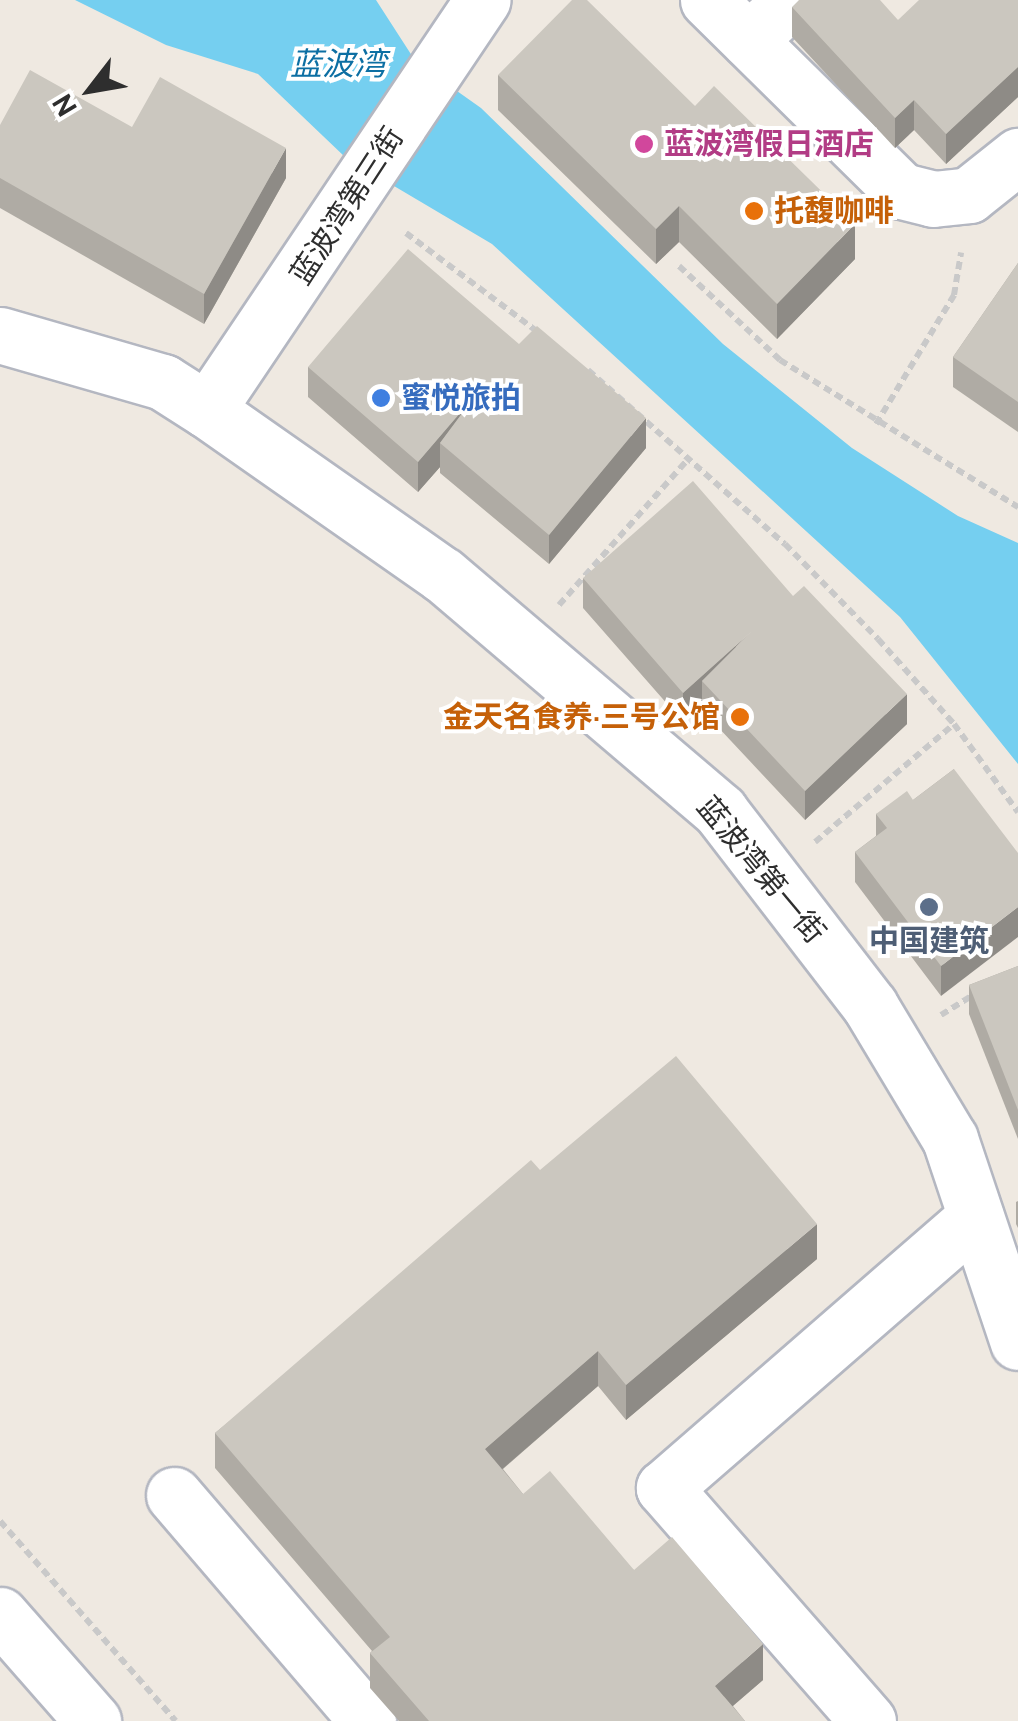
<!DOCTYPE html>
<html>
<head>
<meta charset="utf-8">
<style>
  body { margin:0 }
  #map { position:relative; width:1018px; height:1721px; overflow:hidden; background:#efe9e1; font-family:Cabin,"Noto Sans SC",sans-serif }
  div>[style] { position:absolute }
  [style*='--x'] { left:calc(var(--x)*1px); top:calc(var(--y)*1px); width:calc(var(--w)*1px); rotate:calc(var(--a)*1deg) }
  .water>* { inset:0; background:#75cff0 }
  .path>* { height:6px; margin-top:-3px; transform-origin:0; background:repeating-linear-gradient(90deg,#c9c9c9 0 8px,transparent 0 13px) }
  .roads { filter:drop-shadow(2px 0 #b4b7c1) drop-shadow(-2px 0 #b4b7c1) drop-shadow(0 2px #b4b7c1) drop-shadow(0 -2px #b4b7c1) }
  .minor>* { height:55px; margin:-27.5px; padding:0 27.5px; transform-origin:27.5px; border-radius:27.5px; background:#fff }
  .wall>* { inset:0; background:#afaba4 }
  .shaded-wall>* { inset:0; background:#8e8b86 }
  .building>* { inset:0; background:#cbc7bf }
  .dots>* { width:28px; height:28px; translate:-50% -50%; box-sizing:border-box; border:5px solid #fff; border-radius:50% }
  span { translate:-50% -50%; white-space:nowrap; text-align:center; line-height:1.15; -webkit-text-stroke:8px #fff; paint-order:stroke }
  .hotel-label { font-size:30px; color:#b23c85; font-weight:700 }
  .left { translate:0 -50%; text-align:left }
  .street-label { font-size:30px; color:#2e2e2e }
  .food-label { font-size:30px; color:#c56008; font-weight:700 }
  .right { translate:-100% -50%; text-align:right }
  .shop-label { font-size:30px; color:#366cbe; font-weight:700 }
  .service-label { font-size:30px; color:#4e5e75; font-weight:700 }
  .water-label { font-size:32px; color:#0d6fa3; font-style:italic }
  .north { position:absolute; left:40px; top:40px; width:100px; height:100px; -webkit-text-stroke:8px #fff; paint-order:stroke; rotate:239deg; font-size:28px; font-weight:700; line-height:40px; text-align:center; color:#2e2e2e }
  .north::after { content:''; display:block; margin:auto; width:35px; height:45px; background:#2e2e2e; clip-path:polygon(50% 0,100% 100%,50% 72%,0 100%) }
</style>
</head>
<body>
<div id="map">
  <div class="water">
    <div style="clip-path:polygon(75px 0,376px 0,416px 62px,481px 108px,723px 344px,852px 448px,958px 516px,1018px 543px,1018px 764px,900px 617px,492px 244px,345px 157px,258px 74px,166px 45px)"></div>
  </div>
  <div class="path">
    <div style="--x:406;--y:233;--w:165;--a:36.9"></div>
    <div style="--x:679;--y:266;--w:138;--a:42.9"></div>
    <div style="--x:780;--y:360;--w:280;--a:31.7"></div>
    <div style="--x:588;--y:370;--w:263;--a:41.5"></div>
    <div style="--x:785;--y:544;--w:133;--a:45.6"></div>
    <div style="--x:878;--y:639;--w:114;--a:48.2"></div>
    <div style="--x:954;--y:724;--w:109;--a:54"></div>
    <div style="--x:876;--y:424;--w:151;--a:-58.8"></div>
    <div style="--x:954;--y:295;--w:43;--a:-80.5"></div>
    <div style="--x:559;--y:605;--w:198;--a:-48.5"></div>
    <div style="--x:815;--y:842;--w:182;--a:-40.3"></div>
    <div style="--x:941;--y:1015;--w:38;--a:-32"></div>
    <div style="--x:0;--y:1521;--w:266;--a:48.7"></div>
  </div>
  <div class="roads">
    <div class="minor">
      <div style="--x:708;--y:0;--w:272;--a:44.6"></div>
      <div style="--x:902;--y:191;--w:32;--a:14"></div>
      <div style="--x:933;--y:199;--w:36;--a:-6"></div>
      <div style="--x:969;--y:195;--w:63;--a:-38.5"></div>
      <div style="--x:749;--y:40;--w:58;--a:-43.6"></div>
      <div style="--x:0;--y:335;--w:170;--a:16.1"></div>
      <div style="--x:163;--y:382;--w:52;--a:32.5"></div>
      <div style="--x:207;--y:410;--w:288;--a:35"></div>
      <div style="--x:443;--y:575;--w:364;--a:40.4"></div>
      <div style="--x:720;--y:811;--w:246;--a:52.4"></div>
      <div style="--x:870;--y:1006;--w:155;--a:59"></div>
      <div style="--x:950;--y:1139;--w:214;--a:71.5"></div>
      <div style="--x:207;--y:410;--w:494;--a:-56.1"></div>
      <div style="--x:174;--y:1495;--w:298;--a:49.4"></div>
      <div style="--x:0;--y:1615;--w:141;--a:48.7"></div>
      <div style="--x:868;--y:1721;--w:310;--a:-131.2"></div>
      <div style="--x:664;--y:1488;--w:413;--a:-41"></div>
    </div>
  </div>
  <div class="wall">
    <div style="clip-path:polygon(1018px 0,1018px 97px,946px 164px,914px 130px,895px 148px,792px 37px,792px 7px,898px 20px)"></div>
    <div style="clip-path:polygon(498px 75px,695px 106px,855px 259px,777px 339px,679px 242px,656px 264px,498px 110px)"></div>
    <div style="clip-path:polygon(0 125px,132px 127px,286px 178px,204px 324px,0 208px)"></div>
    <div style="clip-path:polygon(1018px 263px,1018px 432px,953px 387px,953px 357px)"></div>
    <div style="clip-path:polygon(519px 344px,646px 448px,549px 564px,440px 473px,440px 467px,418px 492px,308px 397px,308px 367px)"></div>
    <div style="clip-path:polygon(583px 578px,907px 724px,805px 820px,702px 710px,702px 705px,683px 722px,583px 608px)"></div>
    <div style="clip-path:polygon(954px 769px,941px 996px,855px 882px,855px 852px,876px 836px,876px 814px,913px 800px)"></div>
    <div style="clip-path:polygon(1018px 966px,1018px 1139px,969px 1014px,969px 985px)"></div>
    <div style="clip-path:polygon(540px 1170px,817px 1259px,626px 1420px,598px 1386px,503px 1469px,523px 1494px,634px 1570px,763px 1680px,733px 1706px,745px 1721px,399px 1721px,370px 1688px,370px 1653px,372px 1651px,215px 1468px,215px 1433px)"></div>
    <div style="clip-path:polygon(1018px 1201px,1018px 1228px,1016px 1224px,1016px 1202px)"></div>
  </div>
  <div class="shaded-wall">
    <div style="clip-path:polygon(1018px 67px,1018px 97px,946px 164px,946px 134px)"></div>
    <div style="clip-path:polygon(914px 100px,914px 130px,895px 148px,895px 118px)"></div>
    <div style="clip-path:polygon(286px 148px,286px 178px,204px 324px,204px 294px)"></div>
    <div style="clip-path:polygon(679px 206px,679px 242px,656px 264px,656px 229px)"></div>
    <div style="clip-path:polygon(855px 224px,855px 259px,777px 339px,777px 304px)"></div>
    <div style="clip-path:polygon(478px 392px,440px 443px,440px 467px,418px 492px,418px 462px)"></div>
    <div style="clip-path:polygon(646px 418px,646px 448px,549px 564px,549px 535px)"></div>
    <div style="clip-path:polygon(751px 632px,702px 681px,702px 705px,683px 722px,683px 693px)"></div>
    <div style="clip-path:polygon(907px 694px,907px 724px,805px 820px,805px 791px)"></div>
    <div style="clip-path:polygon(1018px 907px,1018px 937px,941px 996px,941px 966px)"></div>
    <div style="clip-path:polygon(817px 1224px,817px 1259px,626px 1420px,626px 1385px)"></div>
    <div style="clip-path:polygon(598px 1351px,598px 1386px,485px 1484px,485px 1449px)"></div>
    <div style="clip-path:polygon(763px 1644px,763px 1680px,715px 1721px,715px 1686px)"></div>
  </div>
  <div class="building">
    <div style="clip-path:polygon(572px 0,587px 0,695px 106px,714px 86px,855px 224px,777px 304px,679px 206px,656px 229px,498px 75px)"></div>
    <div style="clip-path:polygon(799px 0,880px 0,898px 20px,919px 0,1018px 0,1018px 67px,946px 134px,914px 100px,895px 118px,792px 7px)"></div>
    <div style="clip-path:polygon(30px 70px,132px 127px,160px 77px,286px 148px,204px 294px,0 178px,0 125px)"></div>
    <div style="clip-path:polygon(408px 249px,519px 344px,537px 326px,646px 418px,549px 535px,440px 443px,478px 392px,418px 462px,308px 367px)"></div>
    <div style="clip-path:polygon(1018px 263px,1018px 402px,953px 357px)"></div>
    <div style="clip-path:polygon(693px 481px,793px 596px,804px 586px,907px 694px,805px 791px,702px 681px,751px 632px,683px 693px,583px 578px)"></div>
    <div style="clip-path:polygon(954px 769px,1018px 853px,1018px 907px,941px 966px,855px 852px,887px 828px,876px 814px,907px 791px,913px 800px)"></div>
    <div style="clip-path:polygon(1018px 966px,1018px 1110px,969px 985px)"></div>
    <div style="clip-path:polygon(676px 1056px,817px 1224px,626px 1385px,598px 1351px,485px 1449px,523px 1494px,550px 1471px,634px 1570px,672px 1537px,763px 1644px,715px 1686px,745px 1721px,429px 1721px,370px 1653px,390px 1637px,215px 1433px,531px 1160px,540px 1170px)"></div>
  </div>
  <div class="dots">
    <div style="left:644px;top:144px;background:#d1479c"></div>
    <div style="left:754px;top:211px;background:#e8710a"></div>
    <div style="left:381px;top:398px;background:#3f7fe0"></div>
    <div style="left:740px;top:717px;background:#e8710a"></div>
    <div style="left:929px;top:907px;background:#5c6f8a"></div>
  </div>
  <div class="hotel-label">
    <span class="left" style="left:664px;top:144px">蓝波湾假日酒店</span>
  </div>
  <div class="street-label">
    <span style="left:347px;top:206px;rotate:-57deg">蓝波湾第三街</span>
    <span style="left:761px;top:870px;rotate:50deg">蓝波湾第一街</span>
  </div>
  <div class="food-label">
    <span class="left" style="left:774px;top:211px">托馥咖啡</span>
    <span class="right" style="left:720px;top:717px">金天名食养·三号公馆</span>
  </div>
  <div class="shop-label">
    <span class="left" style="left:401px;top:398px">蜜悦旅拍</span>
  </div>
  <div class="service-label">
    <span style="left:929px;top:941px">中国建筑</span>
  </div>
  <div class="water-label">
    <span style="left:338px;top:64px">蓝波湾</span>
  </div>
  <div class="north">N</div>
</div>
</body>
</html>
